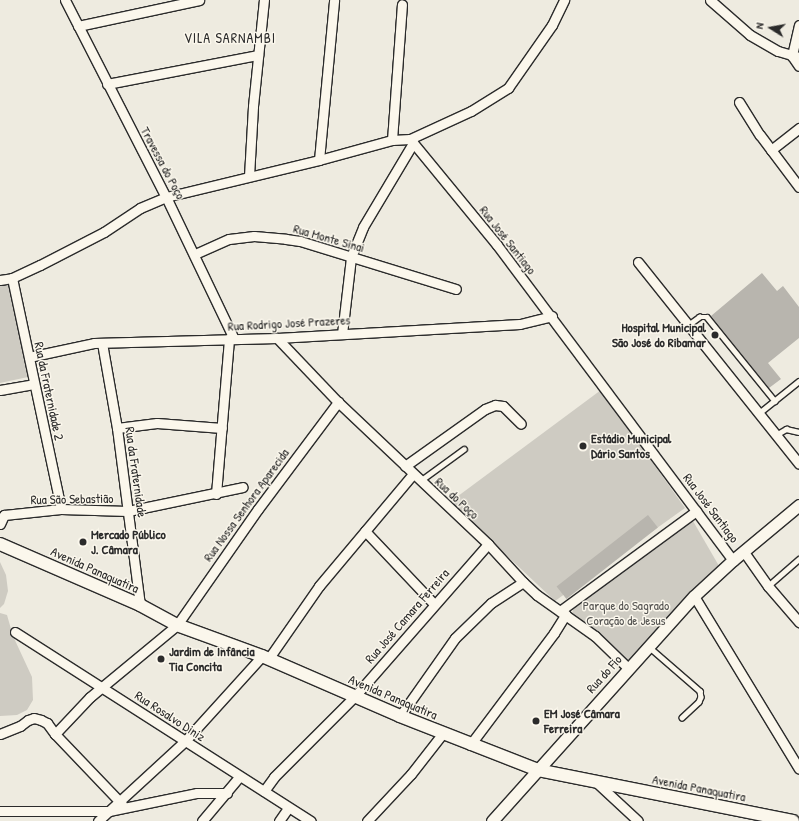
<!DOCTYPE html>
<html>
<head>
<meta charset="utf-8">
<style>
  body { margin:0 }
  #map { position:relative; width:799px; height:821px; overflow:hidden; background:#eeebe0; font-family:"Patrick Hand",sans-serif }
  div>[style] { position:absolute }
  [style*='--x'] { left:calc(var(--x)*1px); top:calc(var(--y)*1px); width:calc(var(--w)*1px); rotate:calc(var(--a)*1deg) }
  .green>* { inset:0; background:#cecbc2 }
  .building>* { inset:0; background:#b8b5ae; transform-origin:0 0 }
  .roads { filter:drop-shadow(1px 0 #2b2b2b) drop-shadow(-1px 0 #2b2b2b) drop-shadow(0 1px #2b2b2b) drop-shadow(0 -1px #2b2b2b) }
  .service>* { height:4.5px; margin:-2.25px; padding:0 2.25px; transform-origin:2.25px; border-radius:2.25px; background:#fbf7ec }
  .minor>* { height:9px; margin:-4.5px; padding:0 4.5px; transform-origin:4.5px; border-radius:4.5px; background:#fbf7ec }
  .tertiary>* { height:11px; margin:-5.5px; padding:0 5.5px; transform-origin:5.5px; border-radius:5.5px; background:#fbf7ec }
  .secondary>* { height:12px; margin:-6px; padding:0 6px; transform-origin:6px; border-radius:6px; background:#fbf7ec }
  .dots>* { width:11px; height:11px; translate:-50% -50%; box-sizing:border-box; border:2px solid #fbf7ec; border-radius:50% }
  span { translate:-50% -50%; white-space:nowrap; text-align:center; line-height:1.15; -webkit-text-stroke:3px #fbf7ec; paint-order:stroke }
  .street-label { font-size:13px; color:#2b2b2b }
  .poi-label { font-size:13px; color:#2b2b2b; font-weight:700 }
  .right { translate:-100% -50%; text-align:right }
  .left { translate:0 -50%; text-align:left }
  .park-label { font-size:13px; color:#545351 }
  .neighbourhood-label { font-size:14px; color:#2b2b2b; letter-spacing:1px }
  .north { position:absolute; left:751px; top:8px; width:40px; height:40px; -webkit-text-stroke:3px #fbf7ec; paint-order:stroke; rotate:281deg; font-size:11px; font-weight:700; line-height:16px; text-align:center; color:#2b2b2b }
  .north::after { content:''; display:block; margin:auto; width:14px; height:18px; background:#2b2b2b; clip-path:polygon(50% 0,100% 100%,50% 72%,0 100%) }
</style>
</head>
<body>
<div id="map">
  <div class="green">
    <div style="clip-path:polygon(8px 283px,28px 377px,0 383px,0 284px)"></div>
    <div style="clip-path:polygon(601px 390px,685px 508px,555px 601px,450px 502px)"></div>
    <div style="clip-path:polygon(693px 521px,719px 566px,630px 663px,624px 663px,574px 617px,572px 614px,574px 606px)"></div>
    <div style="clip-path:polygon(0 562px,6px 575px,8px 591px,4px 604px,0 608px)"></div>
    <div style="clip-path:polygon(0 613px,7px 615px,13px 636px,32px 677px,33px 700px,27px 710px,17px 715px,0 716px)"></div>
  </div>
  <div class="building">
    <div style="clip-path:polygon(762px 273px,777px 291px,783px 286px,799px 307px,799px 338px,768px 363px,781px 379px,769px 388px,711px 316px)"></div>
    <div style="left:648px;top:515px;width:16px;height:116px;rotate:52deg"></div>
  </div>
  <div class="roads">
    <div class="service">
      <div style="--x:688;--y:325;--w:14;--a:-36"></div>
      <div style="--x:699;--y:317;--w:8;--a:0"></div>
      <div style="--x:707;--y:317;--w:108;--a:51"></div>
      <div style="--x:759;--y:413;--w:51;--a:-38.7"></div>
      <div style="--x:776;--y:435;--w:12;--a:-31"></div>
      <div style="--x:786;--y:429;--w:13;--a:13"></div>
      <div style="--x:420;--y:481;--w:54;--a:-36"></div>
      <div style="--x:768;--y:586;--w:41;--a:-41.1"></div>
      <div style="--x:648;--y:646;--w:69;--a:40.9"></div>
      <div style="--x:700;--y:691;--w:6;--a:81"></div>
      <div style="--x:701;--y:697;--w:5;--a:112"></div>
      <div style="--x:699;--y:702;--w:23;--a:137"></div>
    </div>
    <div class="minor">
      <div style="--x:65;--y:0;--w:221;--a:62.9"></div>
      <div style="--x:166;--y:197;--w:157;--a:64.4"></div>
      <div style="--x:710;--y:0;--w:53;--a:41.2"></div>
      <div style="--x:750;--y:35;--w:32;--a:30"></div>
      <div style="--x:778;--y:51;--w:22;--a:16"></div>
      <div style="--x:799;--y:25;--w:32;--a:103"></div>
      <div style="--x:792;--y:56;--w:12;--a:55"></div>
      <div style="--x:78;--y:26;--w:124;--a:-12.1"></div>
      <div style="--x:107;--y:84;--w:154;--a:-10.9"></div>
      <div style="--x:739;--y:102;--w:39;--a:58"></div>
      <div style="--x:760;--y:135;--w:65;--a:53.1"></div>
      <div style="--x:410;--y:139;--w:67;--a:-24.7"></div>
      <div style="--x:471;--y:111;--w:44;--a:-31.9"></div>
      <div style="--x:508;--y:88;--w:77;--a:-55.1"></div>
      <div style="--x:552;--y:25;--w:28;--a:-64"></div>
      <div style="--x:392;--y:140;--w:136;--a:-85.8"></div>
      <div style="--x:771;--y:150;--w:36;--a:-38"></div>
      <div style="--x:319;--y:160;--w:161;--a:-84.6"></div>
      <div style="--x:249;--y:176;--w:70;--a:-86.7"></div>
      <div style="--x:253;--y:106;--w:107;--a:-84.1"></div>
      <div style="--x:195;--y:254;--w:37;--a:-24"></div>
      <div style="--x:229;--y:239;--w:25;--a:-7"></div>
      <div style="--x:254;--y:236;--w:32;--a:5"></div>
      <div style="--x:286;--y:239;--w:14;--a:8"></div>
      <div style="--x:300;--y:241;--w:163;--a:17.1"></div>
      <div style="--x:638;--y:262;--w:258;--a:51.4"></div>
      <div style="--x:12;--y:278;--w:236;--a:78"></div>
      <div style="--x:0;--y:280;--w:12;--a:-9"></div>
      <div style="--x:12;--y:278;--w:31;--a:-25"></div>
      <div style="--x:40;--y:265;--w:72;--a:-27.3"></div>
      <div style="--x:104;--y:232;--w:43;--a:-33.7"></div>
      <div style="--x:140;--y:208;--w:28;--a:-23"></div>
      <div style="--x:166;--y:197;--w:157;--a:-13.6"></div>
      <div style="--x:319;--y:160;--w:76;--a:-15.3"></div>
      <div style="--x:392;--y:140;--w:18;--a:-3"></div>
      <div style="--x:410;--y:139;--w:137;--a:50.6"></div>
      <div style="--x:497;--y:245;--w:394;--a:53.2"></div>
      <div style="--x:342;--y:334;--w:78;--a:-83.3"></div>
      <div style="--x:351;--y:257;--w:32;--a:-68"></div>
      <div style="--x:363;--y:227;--w:98;--a:-59.2"></div>
      <div style="--x:277;--y:338;--w:88;--a:46.4"></div>
      <div style="--x:338;--y:402;--w:207;--a:43.4"></div>
      <div style="--x:488;--y:544;--w:52;--a:47.4"></div>
      <div style="--x:523;--y:582;--w:19;--a:43"></div>
      <div style="--x:537;--y:595;--w:71;--a:35.3"></div>
      <div style="--x:595;--y:636;--w:46;--a:44.1"></div>
      <div style="--x:102;--y:343;--w:86;--a:80"></div>
      <div style="--x:117;--y:428;--w:178;--a:82.6"></div>
      <div style="--x:29;--y:357;--w:66;--a:-12.2"></div>
      <div style="--x:94;--y:343;--w:183;--a:-1.6"></div>
      <div style="--x:277;--y:338;--w:243;--a:-3.3"></div>
      <div style="--x:520;--y:324;--w:33;--a:-14"></div>
      <div style="--x:0;--y:390;--w:34;--a:-10"></div>
      <div style="--x:117;--y:428;--w:40;--a:-7.1"></div>
      <div style="--x:157;--y:423;--w:65;--a:4.4"></div>
      <div style="--x:405;--y:466;--w:98;--a:-35.5"></div>
      <div style="--x:485;--y:409;--w:11;--a:-22"></div>
      <div style="--x:495;--y:405;--w:8;--a:7"></div>
      <div style="--x:503;--y:406;--w:25;--a:45"></div>
      <div style="--x:216;--y:494;--w:156;--a:-85.2"></div>
      <div style="--x:0;--y:524;--w:10;--a:-66"></div>
      <div style="--x:4;--y:515;--w:57;--a:-6"></div>
      <div style="--x:61;--y:509;--w:67;--a:1.7"></div>
      <div style="--x:128;--y:511;--w:117;--a:-11.8"></div>
      <div style="--x:365;--y:531;--w:100;--a:46.6"></div>
      <div style="--x:744;--y:552;--w:42;--a:54.8"></div>
      <div style="--x:768;--y:586;--w:48;--a:49.3"></div>
      <div style="--x:694;--y:596;--w:202;--a:58.7"></div>
      <div style="--x:560;--y:611;--w:169;--a:-36.3"></div>
      <div style="--x:15;--y:632;--w:351;--a:32.6"></div>
      <div style="--x:269;--y:658;--w:88;--a:-55.2"></div>
      <div style="--x:319;--y:586;--w:146;--a:-50"></div>
      <div style="--x:400;--y:716;--w:95;--a:-54.8"></div>
      <div style="--x:455;--y:638;--w:50;--a:-44.2"></div>
      <div style="--x:491;--y:603;--w:38;--a:-33"></div>
      <div style="--x:0;--y:734;--w:22;--a:-22"></div>
      <div style="--x:20;--y:726;--w:10;--a:-37"></div>
      <div style="--x:28;--y:720;--w:6;--a:-18"></div>
      <div style="--x:34;--y:718;--w:7;--a:16"></div>
      <div style="--x:41;--y:720;--w:7;--a:27"></div>
      <div style="--x:47;--y:723;--w:14;--a:54"></div>
      <div style="--x:55;--y:734;--w:97;--a:46.3"></div>
      <div style="--x:55;--y:734;--w:51;--a:-46.6"></div>
      <div style="--x:90;--y:697;--w:113;--a:-39.6"></div>
      <div style="--x:177;--y:625;--w:141;--a:-55.1"></div>
      <div style="--x:258;--y:509;--w:134;--a:-53.2"></div>
      <div style="--x:470;--y:745;--w:140;--a:-53.1"></div>
      <div style="--x:554;--y:633;--w:22;--a:-58"></div>
      <div style="--x:596;--y:782;--w:57;--a:42.9"></div>
      <div style="--x:264;--y:791;--w:17;--a:-54"></div>
      <div style="--x:274;--y:777;--w:115;--a:-45"></div>
      <div style="--x:355;--y:696;--w:202;--a:-48.8"></div>
      <div style="--x:0;--y:811;--w:109;--a:0"></div>
      <div style="--x:109;--y:811;--w:90;--a:-11.6"></div>
      <div style="--x:197;--y:793;--w:30;--a:0"></div>
      <div style="--x:98;--y:821;--w:118;--a:-42.6"></div>
      <div style="--x:185;--y:741;--w:115;--a:-47.8"></div>
      <div style="--x:202;--y:821;--w:57;--a:-49.9"></div>
      <div style="--x:279;--y:821;--w:16;--a:-55"></div>
      <div style="--x:367;--y:821;--w:64;--a:-46.9"></div>
      <div style="--x:411;--y:774;--w:52;--a:-52"></div>
    </div>
    <div class="tertiary">
      <div style="--x:492;--y:821;--w:302;--a:-48.1"></div>
      <div style="--x:694;--y:596;--w:53;--a:-42.7"></div>
      <div style="--x:733;--y:560;--w:86;--a:-39.8"></div>
    </div>
    <div class="secondary">
      <div style="--x:0;--y:544;--w:153;--a:23.5"></div>
      <div style="--x:140;--y:605;--w:42;--a:28.4"></div>
      <div style="--x:177;--y:625;--w:90;--a:20"></div>
      <div style="--x:262;--y:656;--w:150;--a:23.5"></div>
      <div style="--x:400;--y:716;--w:148;--a:21.4"></div>
      <div style="--x:538;--y:770;--w:260;--a:11.3"></div>
    </div>
  </div>
  <div class="dots">
    <div style="left:715px;top:335px;background:#2b2b2b"></div>
    <div style="left:583px;top:446px;background:#2b2b2b"></div>
    <div style="left:83px;top:542px;background:#2b2b2b"></div>
    <div style="left:161px;top:659px;background:#2b2b2b"></div>
    <div style="left:536px;top:721px;background:#2b2b2b"></div>
  </div>
  <div class="street-label">
    <span style="left:163px;top:163px;rotate:62deg">Travessa do Poço</span>
    <span style="left:329px;top:238px;rotate:16deg">Rua Monte Sinai</span>
    <span style="left:508px;top:240px;rotate:52deg">Rua José Santiago</span>
    <span style="left:289px;top:323px;rotate:-3deg">Rua Rodrigo José Prazeres</span>
    <span style="left:49px;top:391px;rotate:78deg">Rua da Fraternidade 2</span>
    <span style="left:136px;top:472px;rotate:82deg">Rua da Fraternidade</span>
    <span style="left:457px;top:498px;rotate:43deg">Rua do Poço</span>
    <span style="left:72px;top:499px;rotate:-1deg">Rua São Sebastião</span>
    <span style="left:246px;top:505px;rotate:-54deg">Rua Nossa Senhora Aparecida</span>
    <span style="left:711px;top:508px;rotate:53deg">Rua José Santiago</span>
    <span style="left:95px;top:570px;rotate:24deg">Avenida Panaquatira</span>
    <span style="left:407px;top:616px;rotate:-49deg">Rua José Camara Ferreira</span>
    <span style="left:604px;top:674px;rotate:-48deg">Rua do Fio</span>
    <span style="left:393px;top:697px;rotate:23deg">Avenida Panaquatira</span>
    <span style="left:170px;top:716px;rotate:33deg">Rua Rosalvo Diniz</span>
    <span style="left:699px;top:788px;rotate:11deg">Avenida Panaquatira</span>
  </div>
  <div class="poi-label">
    <span class="right" style="left:706px;top:335px">Hospital Municipal<br>São José do Ribamar</span>
    <span class="left" style="left:591px;top:446px">Estádio Municipal<br>Dário Santos</span>
    <span class="left" style="left:91px;top:542px">Mercado Público<br>J. Câmara</span>
    <span class="left" style="left:169px;top:659px">Jardim de Infância<br>Tia Concita</span>
    <span class="left" style="left:544px;top:721px">EM José Câmara<br>Ferreira</span>
  </div>
  <div class="park-label">
    <span style="left:626px;top:613px">Parque do Sagrado<br>Coração de Jesus</span>
  </div>
  <div class="neighbourhood-label">
    <span style="left:230px;top:38px">VILA SARNAMBI</span>
  </div>
  <div class="north">N</div>
</div>
</body>
</html>
